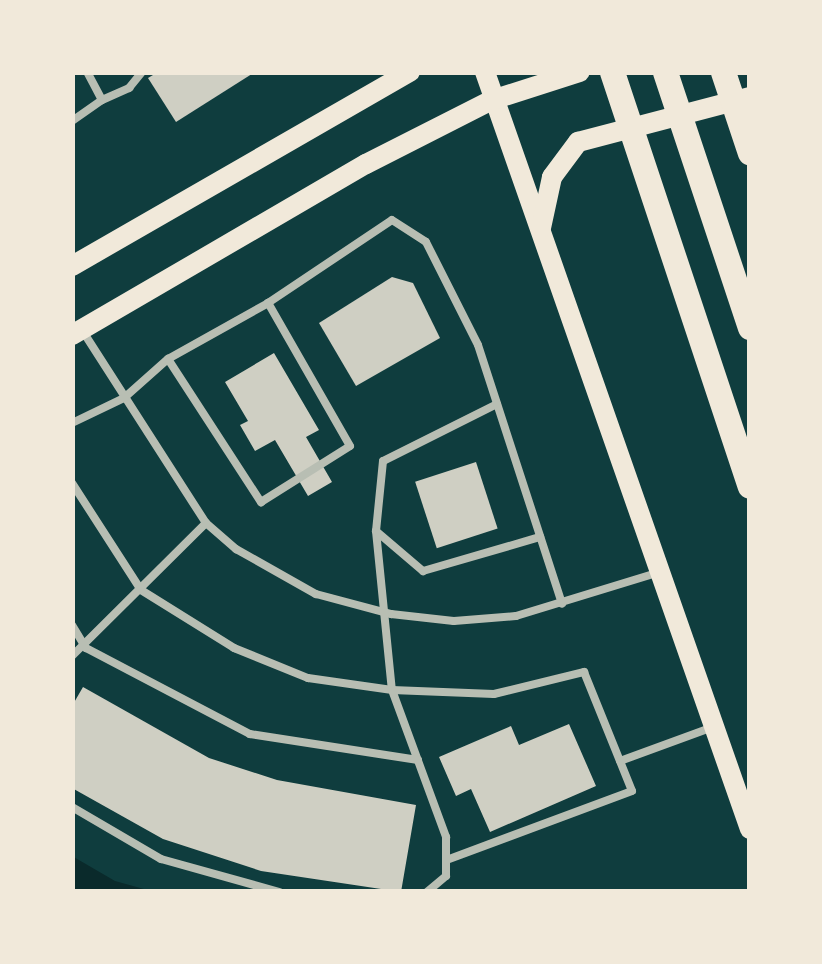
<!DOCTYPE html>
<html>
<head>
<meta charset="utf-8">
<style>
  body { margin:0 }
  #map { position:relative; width:822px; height:964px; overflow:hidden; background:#0f3d3e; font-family:"Alegreya Sans",sans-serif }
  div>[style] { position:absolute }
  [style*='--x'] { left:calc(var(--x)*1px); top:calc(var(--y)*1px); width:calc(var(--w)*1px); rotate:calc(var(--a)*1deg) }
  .water>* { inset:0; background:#0a2a2b }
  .building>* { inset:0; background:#cfcfc3; transform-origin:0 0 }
  .service>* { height:8px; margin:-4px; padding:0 4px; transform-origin:4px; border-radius:4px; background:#b8beb3 }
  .secondary>* { height:20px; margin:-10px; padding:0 10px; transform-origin:10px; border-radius:10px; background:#f1e9da }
  .motorway>* { height:25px; margin:-12.5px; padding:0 12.5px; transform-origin:12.5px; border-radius:12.5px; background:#f1e9da }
  span { translate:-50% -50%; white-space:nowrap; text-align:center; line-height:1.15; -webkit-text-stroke:9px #f1e9da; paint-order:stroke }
  .frame { position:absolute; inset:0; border:75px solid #f1e9da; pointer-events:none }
</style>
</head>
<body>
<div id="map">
  <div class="water">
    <div style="clip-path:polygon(72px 856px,115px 881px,151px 891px,73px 891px)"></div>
  </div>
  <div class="building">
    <div style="clip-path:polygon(158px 72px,255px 72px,176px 122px,148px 78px)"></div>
    <div style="clip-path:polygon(392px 277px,413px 283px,440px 338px,356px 386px,319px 323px)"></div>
    <div style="clip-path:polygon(274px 353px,319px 430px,306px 437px,332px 482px,308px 496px,275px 440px,255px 451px,240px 425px,248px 421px,225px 382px)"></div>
    <div style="left:476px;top:462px;width:70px;height:64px;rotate:72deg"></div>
    <div style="clip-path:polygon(83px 687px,209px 758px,277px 780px,416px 805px,401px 892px,261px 871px,163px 839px,72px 788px,72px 706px)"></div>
    <div style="clip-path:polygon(569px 724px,596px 786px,490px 832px,471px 789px,456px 796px,439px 757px,511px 726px,519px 745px)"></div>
  </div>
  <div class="service">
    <div style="--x:102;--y:100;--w:30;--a:-24"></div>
    <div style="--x:129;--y:88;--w:21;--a:-51"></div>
    <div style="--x:72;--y:121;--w:37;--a:-35"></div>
    <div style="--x:102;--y:100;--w:32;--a:-118"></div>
    <div style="--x:82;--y:330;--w:229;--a:57.3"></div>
    <div style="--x:206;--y:523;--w:40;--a:41"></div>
    <div style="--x:236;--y:549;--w:92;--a:29.4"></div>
    <div style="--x:316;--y:594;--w:78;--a:14.9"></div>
    <div style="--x:391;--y:614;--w:63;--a:6.3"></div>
    <div style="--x:454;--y:621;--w:62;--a:-4.6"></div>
    <div style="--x:516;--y:616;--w:147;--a:-17"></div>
    <div style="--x:168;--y:359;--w:171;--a:57"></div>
    <div style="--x:261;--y:502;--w:105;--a:-32.2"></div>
    <div style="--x:350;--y:446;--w:165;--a:-119.8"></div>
    <div style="--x:497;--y:404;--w:127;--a:153.4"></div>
    <div style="--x:383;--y:461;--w:70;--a:95.7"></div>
    <div style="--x:376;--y:531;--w:62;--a:40.4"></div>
    <div style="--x:423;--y:571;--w:122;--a:-16.2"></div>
    <div style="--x:72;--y:423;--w:58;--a:-25.7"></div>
    <div style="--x:124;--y:398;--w:59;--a:-41.6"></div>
    <div style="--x:168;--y:359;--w:115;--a:-29.2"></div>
    <div style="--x:268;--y:303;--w:149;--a:-33.8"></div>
    <div style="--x:392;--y:220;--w:40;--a:32.9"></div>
    <div style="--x:426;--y:242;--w:115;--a:63.2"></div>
    <div style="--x:478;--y:345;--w:272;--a:72"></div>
    <div style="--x:72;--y:483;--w:127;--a:57.2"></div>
    <div style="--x:141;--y:590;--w:110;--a:31.9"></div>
    <div style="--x:234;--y:648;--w:80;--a:22.1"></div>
    <div style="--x:308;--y:678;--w:85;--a:8.1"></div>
    <div style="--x:392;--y:690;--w:102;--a:2.2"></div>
    <div style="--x:494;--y:694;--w:93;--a:-13.7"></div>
    <div style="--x:584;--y:672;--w:128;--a:68"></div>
    <div style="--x:632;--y:791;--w:195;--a:159.6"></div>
    <div style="--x:376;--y:531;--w:160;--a:84.3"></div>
    <div style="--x:392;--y:690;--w:157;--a:69.8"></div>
    <div style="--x:446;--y:837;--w:39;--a:90"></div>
    <div style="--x:446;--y:876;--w:25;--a:140"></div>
    <div style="--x:72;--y:625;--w:27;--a:59"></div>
    <div style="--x:86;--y:648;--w:185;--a:27.7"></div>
    <div style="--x:250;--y:734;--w:170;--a:8.8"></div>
    <div style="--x:72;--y:656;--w:189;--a:-44.8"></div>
    <div style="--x:620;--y:761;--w:99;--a:-20.1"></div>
    <div style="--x:72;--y:807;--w:103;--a:30.3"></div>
    <div style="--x:161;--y:859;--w:123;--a:15.6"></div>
  </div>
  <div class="secondary">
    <div style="--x:485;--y:72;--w:802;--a:70.71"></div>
    <div style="--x:541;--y:228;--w:52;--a:-77.8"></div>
    <div style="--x:552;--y:177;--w:44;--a:-53.4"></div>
    <div style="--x:578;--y:142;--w:178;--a:-14.7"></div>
    <div style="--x:72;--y:266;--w:390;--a:-29.9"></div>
    <div style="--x:72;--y:335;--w:340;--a:-30.2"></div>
    <div style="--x:366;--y:164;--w:141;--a:-26.9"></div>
    <div style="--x:492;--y:100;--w:92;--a:-17.7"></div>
  </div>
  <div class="motorway">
    <div style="--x:612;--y:72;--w:436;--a:71.6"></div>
    <div style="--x:665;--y:72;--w:269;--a:71.6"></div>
    <div style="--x:723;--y:72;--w:85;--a:71.6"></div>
  </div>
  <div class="frame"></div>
</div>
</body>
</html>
